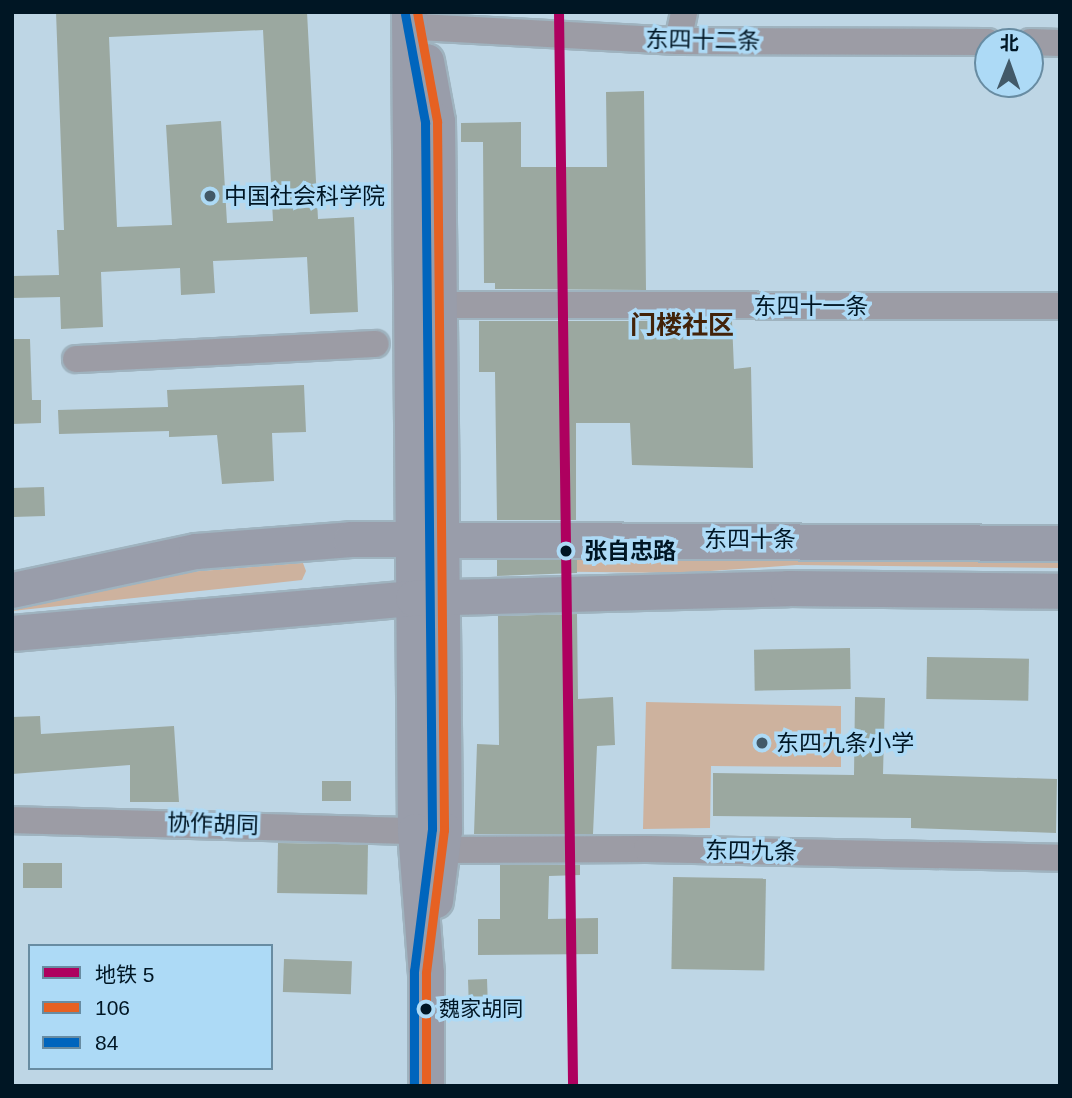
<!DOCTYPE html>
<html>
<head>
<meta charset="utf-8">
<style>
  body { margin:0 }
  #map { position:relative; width:1072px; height:1098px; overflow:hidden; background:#bed6e5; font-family:Helvetica,"Noto Sans SC",sans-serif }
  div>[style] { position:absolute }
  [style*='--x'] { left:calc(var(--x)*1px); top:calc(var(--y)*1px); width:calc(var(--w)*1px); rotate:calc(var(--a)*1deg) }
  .green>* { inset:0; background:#cdb29e }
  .building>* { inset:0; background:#9ba8a0; transform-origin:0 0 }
  .roads { filter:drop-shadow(2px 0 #9fb3bf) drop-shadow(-2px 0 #9fb3bf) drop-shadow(0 2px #9fb3bf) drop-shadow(0 -2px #9fb3bf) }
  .minor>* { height:26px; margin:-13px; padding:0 13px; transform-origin:13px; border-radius:13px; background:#9c9ca5 }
  .major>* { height:35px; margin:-17.5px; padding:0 17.5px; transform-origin:17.5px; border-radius:17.5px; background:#999daa }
  .bus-1>* { height:9px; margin:-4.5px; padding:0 4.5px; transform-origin:4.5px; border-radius:4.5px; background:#e66122 }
  .bus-2>* { height:9px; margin:-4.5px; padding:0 4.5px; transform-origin:4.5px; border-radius:4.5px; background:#0065bd }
  .metro-1>* { height:10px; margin:-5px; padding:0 5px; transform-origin:5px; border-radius:5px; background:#ae005f }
  .dots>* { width:19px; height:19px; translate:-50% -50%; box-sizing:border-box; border:4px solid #addaf6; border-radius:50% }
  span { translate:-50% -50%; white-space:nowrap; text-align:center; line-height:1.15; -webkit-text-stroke:7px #addaf6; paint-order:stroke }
  .bus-label { font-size:21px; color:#001624 }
  .left { translate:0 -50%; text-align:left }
  .street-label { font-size:23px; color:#001624 }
  .poi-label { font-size:23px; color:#001624 }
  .stop-label { font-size:23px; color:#001624; font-weight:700 }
  .quarter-label { font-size:26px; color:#422309; font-weight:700 }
  .frame { position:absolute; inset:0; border:14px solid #001624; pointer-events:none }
  .legend { position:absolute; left:28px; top:944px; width:245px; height:126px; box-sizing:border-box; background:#addaf6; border:2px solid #688ca2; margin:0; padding:9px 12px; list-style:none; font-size:21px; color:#001624 }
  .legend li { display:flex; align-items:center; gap:14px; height:35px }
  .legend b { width:35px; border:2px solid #688ca2 }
  .north { position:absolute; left:974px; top:28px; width:70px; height:70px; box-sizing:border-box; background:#addaf6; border:2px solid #688ca2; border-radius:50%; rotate:1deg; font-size:19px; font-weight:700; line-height:28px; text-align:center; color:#001624 }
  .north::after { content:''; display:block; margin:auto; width:24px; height:32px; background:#425968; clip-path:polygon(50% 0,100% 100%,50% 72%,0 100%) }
</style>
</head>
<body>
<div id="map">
  <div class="green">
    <div style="clip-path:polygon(830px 555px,1060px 558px,1060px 568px,796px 565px,682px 573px,500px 571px,500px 559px)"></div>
    <div style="clip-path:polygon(303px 563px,306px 571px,302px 580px,12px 611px,12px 601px,175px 573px)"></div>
    <div style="clip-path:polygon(646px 702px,841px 706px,841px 767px,711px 766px,710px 828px,643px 829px)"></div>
  </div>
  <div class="building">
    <div style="clip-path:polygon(evenodd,56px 12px,307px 12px,318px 219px,354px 217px,358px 312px,310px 314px,307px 257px,213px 261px,215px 293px,181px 295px,180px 268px,101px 272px,103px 327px,61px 329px,60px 297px,12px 298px,12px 276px,59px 275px,57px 230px,64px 230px,56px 12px,263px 30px,273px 221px,227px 223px,221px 121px,166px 125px,172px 225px,117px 227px,109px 37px,263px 30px)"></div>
    <div style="clip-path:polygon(644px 91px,646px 290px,495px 289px,495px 283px,484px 283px,483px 142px,461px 142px,461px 123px,521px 122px,521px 167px,607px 167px,606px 92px)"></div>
    <div style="clip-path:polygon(479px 321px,732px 321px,734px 369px,751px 367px,753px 468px,632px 465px,630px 423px,576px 423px,576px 520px,497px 520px,495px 372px,479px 372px)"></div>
    <div style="clip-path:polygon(12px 339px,30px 339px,32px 400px,41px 400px,41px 423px,12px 424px)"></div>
    <div style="clip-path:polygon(304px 385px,306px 432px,272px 433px,274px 481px,222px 484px,217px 435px,169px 437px,169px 431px,59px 434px,58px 410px,168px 407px,167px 390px)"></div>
    <div style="left:44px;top:487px;width:29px;height:32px;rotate:88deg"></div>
    <div style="clip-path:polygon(497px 560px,577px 560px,577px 573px,497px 576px)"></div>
    <div style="clip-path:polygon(577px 614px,578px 699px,613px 697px,615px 745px,597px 746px,593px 834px,474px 834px,477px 744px,499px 745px,498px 616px)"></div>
    <div style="left:850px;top:648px;width:41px;height:96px;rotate:89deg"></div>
    <div style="left:927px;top:657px;width:102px;height:42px;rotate:1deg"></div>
    <div style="clip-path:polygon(855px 697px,885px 698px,883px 774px,1057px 779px,1056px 833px,911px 828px,911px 818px,713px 816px,713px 773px,854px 775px)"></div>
    <div style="clip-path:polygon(40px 716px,41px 734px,174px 726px,179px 802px,130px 802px,130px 765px,12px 774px,12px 717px)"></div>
    <div style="left:322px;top:781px;width:29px;height:20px"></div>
    <div style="left:278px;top:843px;width:90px;height:50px;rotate:1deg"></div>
    <div style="left:23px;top:863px;width:39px;height:25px"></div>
    <div style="clip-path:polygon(500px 865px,580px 865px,580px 875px,549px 876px,548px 919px,598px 918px,598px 954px,478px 955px,478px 919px,500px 919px)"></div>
    <div style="left:673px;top:877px;width:93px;height:92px;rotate:1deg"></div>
    <div style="left:284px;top:959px;width:68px;height:33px;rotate:2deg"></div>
    <div style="left:487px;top:979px;width:27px;height:19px;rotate:88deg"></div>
  </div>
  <div class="roads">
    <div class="minor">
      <div style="--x:419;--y:27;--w:259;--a:3.1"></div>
      <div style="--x:678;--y:41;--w:310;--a:0.2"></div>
      <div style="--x:678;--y:41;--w:30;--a:-78"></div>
      <div style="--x:1030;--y:42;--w:30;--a:2"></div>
      <div style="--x:436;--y:305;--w:624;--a:0.09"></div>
      <div style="--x:76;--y:359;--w:300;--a:-2.9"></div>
      <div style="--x:12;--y:820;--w:403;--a:1.6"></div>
      <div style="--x:442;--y:850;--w:205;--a:-0.3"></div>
      <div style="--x:647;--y:849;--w:413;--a:1.2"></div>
    </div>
    <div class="major">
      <div style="--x:409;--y:12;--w:819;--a:89.58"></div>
      <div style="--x:415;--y:831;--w:142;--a:85.6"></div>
      <div style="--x:426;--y:973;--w:113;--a:90"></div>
      <div style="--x:426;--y:61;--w:61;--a:79.6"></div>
      <div style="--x:437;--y:121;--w:709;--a:89.43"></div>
      <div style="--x:444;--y:830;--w:71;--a:97.3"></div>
      <div style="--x:12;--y:590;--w:188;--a:-12"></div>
      <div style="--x:196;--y:551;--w:155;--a:-4.4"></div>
      <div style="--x:351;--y:539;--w:709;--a:0.32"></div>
      <div style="--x:12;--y:633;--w:403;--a:-5"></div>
      <div style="--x:413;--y:598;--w:375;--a:-1.5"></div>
      <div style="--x:788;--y:588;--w:272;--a:0.6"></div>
    </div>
  </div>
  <div class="bus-1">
    <div style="--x:417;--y:12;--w:111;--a:79.6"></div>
    <div style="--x:437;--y:121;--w:709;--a:89.43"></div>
    <div style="--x:444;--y:830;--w:144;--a:97.2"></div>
    <div style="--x:426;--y:973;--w:113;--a:90"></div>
  </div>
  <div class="bus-2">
    <div style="--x:405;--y:14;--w:110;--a:79.5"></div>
    <div style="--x:425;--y:122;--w:707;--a:89.43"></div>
    <div style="--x:432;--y:829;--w:143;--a:97.2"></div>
    <div style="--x:414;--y:971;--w:115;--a:90"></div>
  </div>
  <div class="metro-1">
    <div style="--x:559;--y:12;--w:1074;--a:89.25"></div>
  </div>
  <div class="dots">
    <div style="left:210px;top:196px;background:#425968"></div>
    <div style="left:566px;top:551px;background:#001624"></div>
    <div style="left:762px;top:743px;background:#425968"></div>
    <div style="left:426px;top:1009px;background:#001624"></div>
  </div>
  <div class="bus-label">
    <span class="left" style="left:439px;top:1009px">魏家胡同</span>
  </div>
  <div class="street-label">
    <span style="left:703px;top:40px;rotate:1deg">东四十二条</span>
    <span style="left:811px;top:306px">东四十一条</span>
    <span style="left:750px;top:539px">东四十条</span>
    <span style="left:213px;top:824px;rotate:2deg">协作胡同</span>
    <span style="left:751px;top:851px;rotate:1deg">东四九条</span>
  </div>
  <div class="poi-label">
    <span class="left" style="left:224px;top:196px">中国社会科学院</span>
    <span class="left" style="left:776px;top:743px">东四九条小学</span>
  </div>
  <div class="stop-label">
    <span class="left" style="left:584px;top:551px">张自忠路</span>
  </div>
  <div class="quarter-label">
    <span style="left:682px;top:326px">门楼社区</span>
  </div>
  <div class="frame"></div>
  <ul class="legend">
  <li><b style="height:9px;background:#ae005f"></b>地铁 5</li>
  <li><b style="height:9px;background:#e66122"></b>106</li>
  <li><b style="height:9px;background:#0065bd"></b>84</li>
  </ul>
  <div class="north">北</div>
</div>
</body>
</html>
